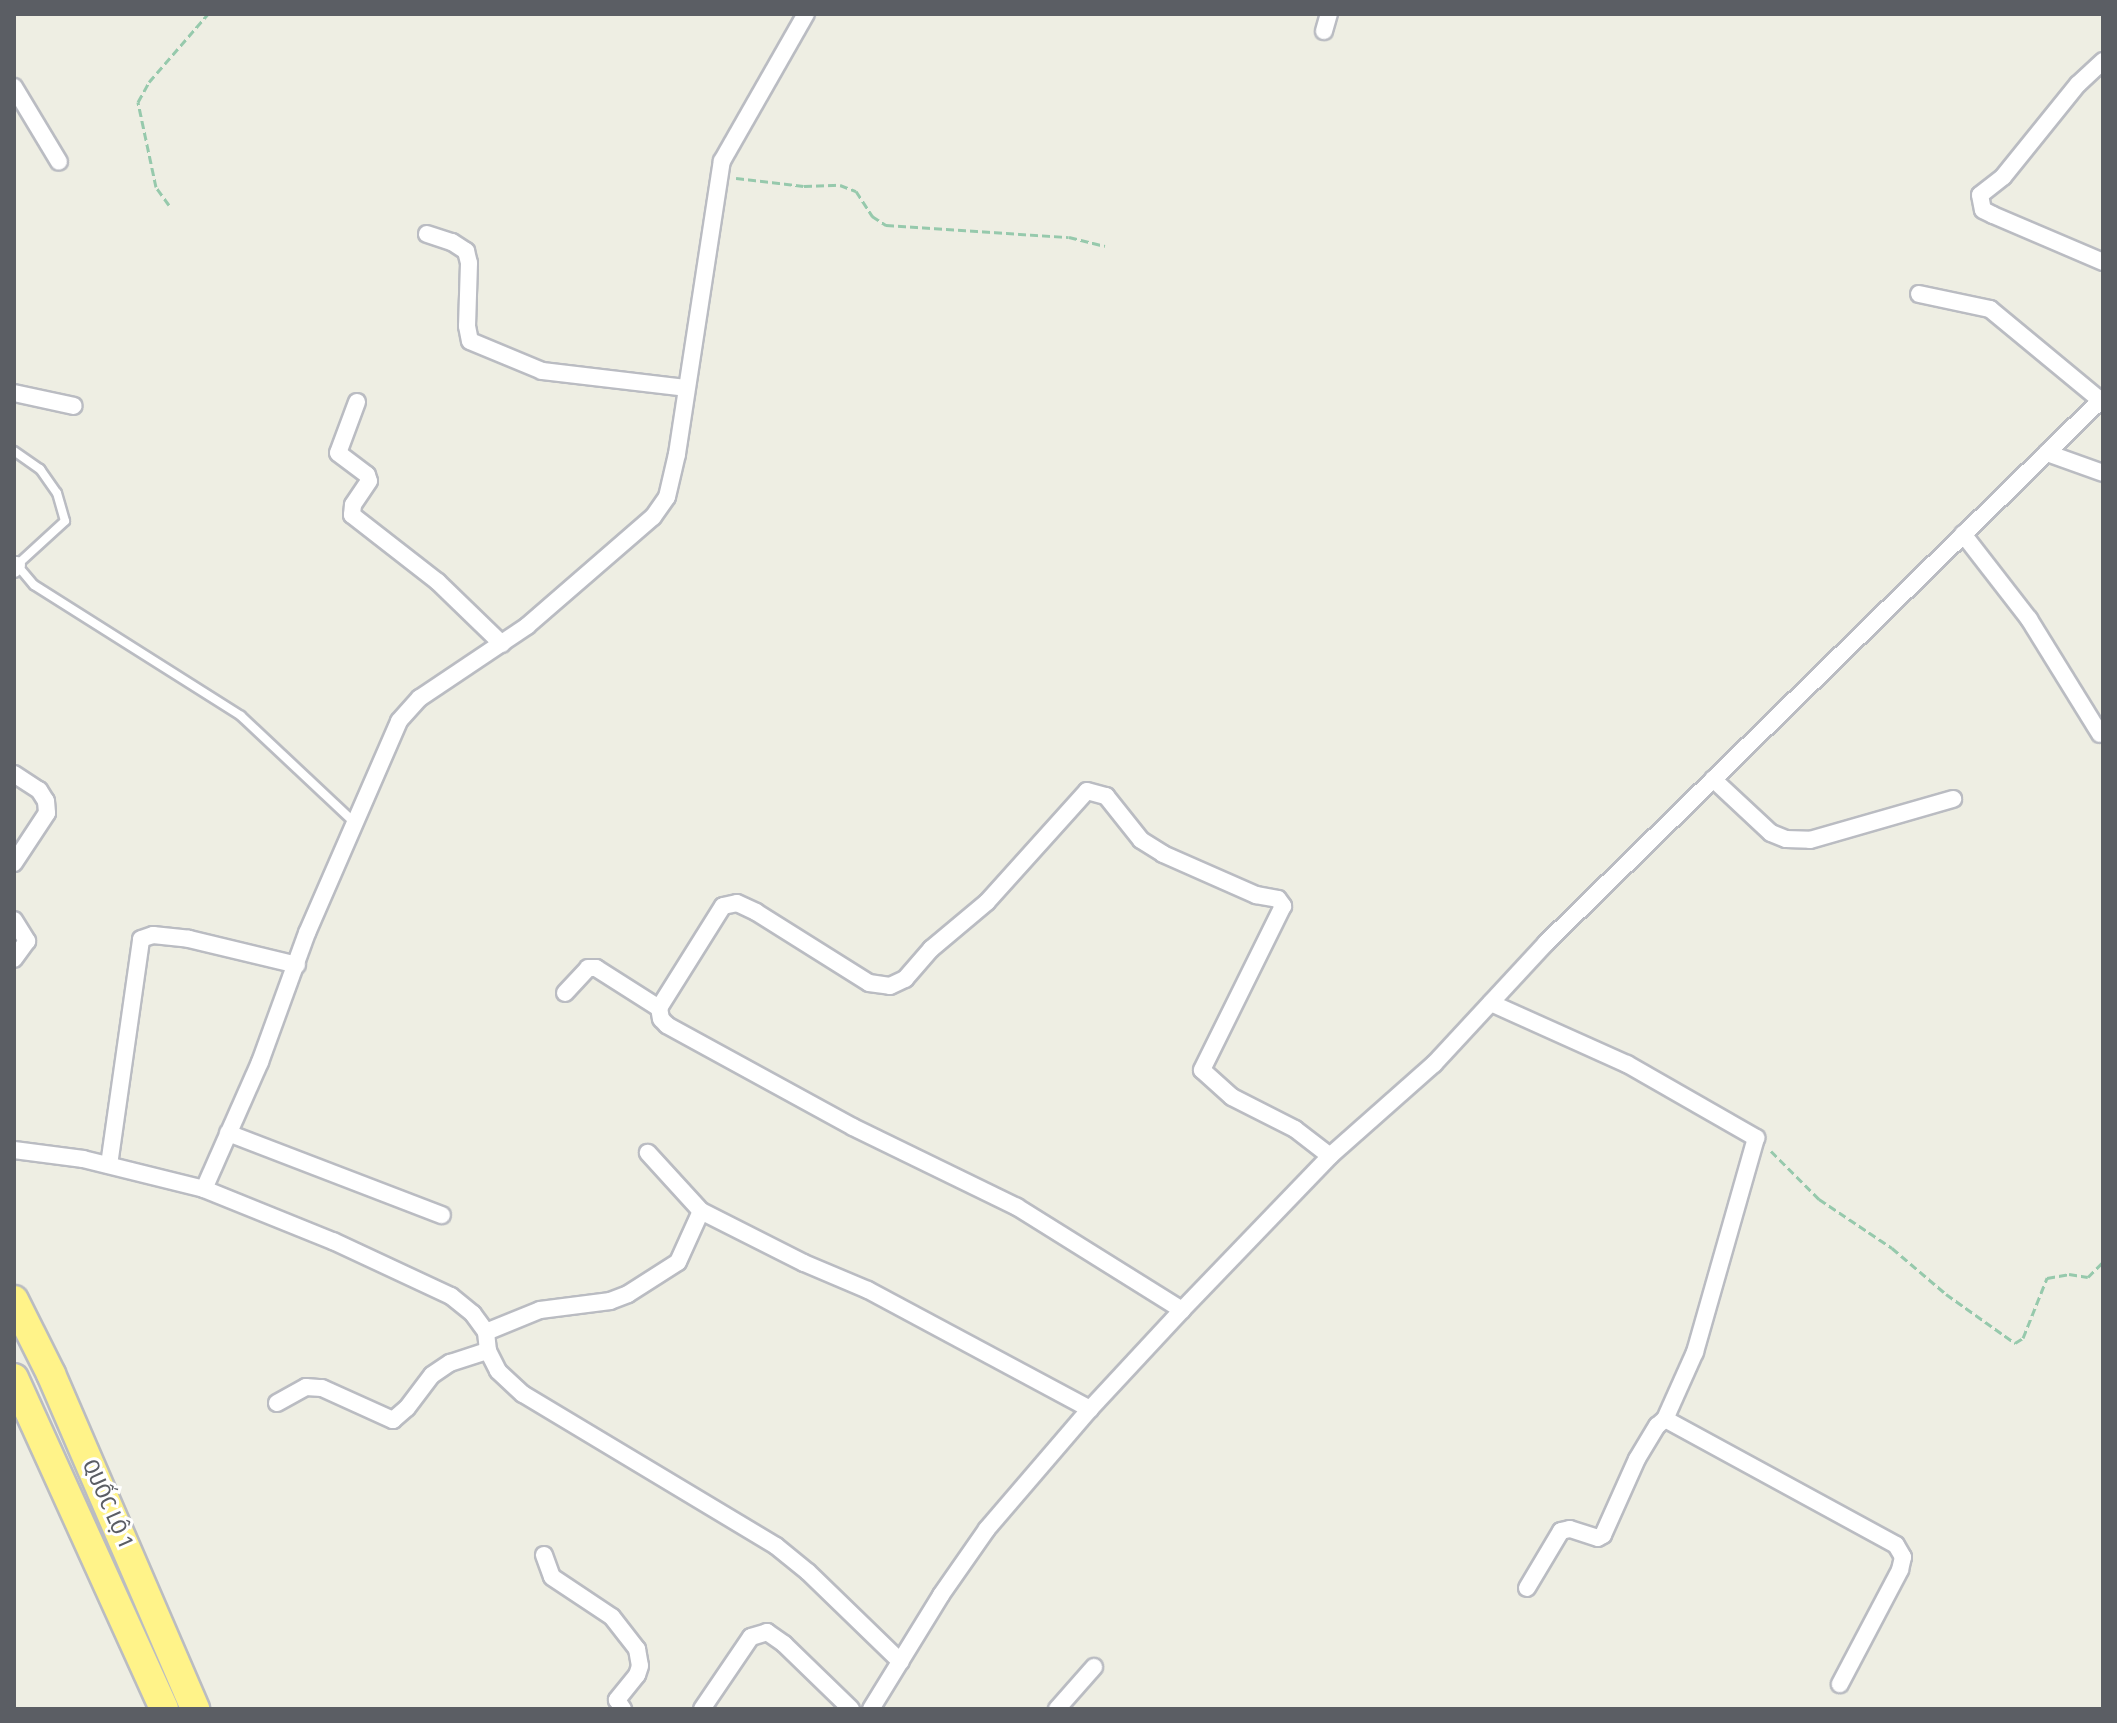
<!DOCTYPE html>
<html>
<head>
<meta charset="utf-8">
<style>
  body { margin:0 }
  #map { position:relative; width:2117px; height:1723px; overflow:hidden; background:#eeeee3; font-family:"Fira Sans Condensed",sans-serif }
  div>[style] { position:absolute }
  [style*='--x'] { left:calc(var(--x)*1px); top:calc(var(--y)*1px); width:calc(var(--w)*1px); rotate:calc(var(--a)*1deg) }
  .path>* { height:3px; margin-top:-1.5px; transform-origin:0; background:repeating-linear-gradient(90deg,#96c9ac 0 8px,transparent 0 12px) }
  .roads { filter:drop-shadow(2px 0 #babcc2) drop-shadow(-2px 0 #babcc2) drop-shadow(0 2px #babcc2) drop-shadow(0 -2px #babcc2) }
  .lane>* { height:8px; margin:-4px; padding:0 4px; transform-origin:4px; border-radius:4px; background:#fff }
  .street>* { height:16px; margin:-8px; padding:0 8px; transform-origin:8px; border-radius:8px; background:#fff }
  .highway>* { height:28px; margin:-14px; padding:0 14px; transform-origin:14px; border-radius:14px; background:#fff389 }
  span { translate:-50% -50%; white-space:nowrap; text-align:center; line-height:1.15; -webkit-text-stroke:6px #fff; paint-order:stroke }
  .street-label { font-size:22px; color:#5b5e64 }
  .frame { position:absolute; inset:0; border:16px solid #5b5e64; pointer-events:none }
</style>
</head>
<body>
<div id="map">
  <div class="path">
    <div style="--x:736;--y:178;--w:68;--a:6.7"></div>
    <div style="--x:804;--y:186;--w:36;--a:-2"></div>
    <div style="--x:840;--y:185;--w:17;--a:21"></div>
    <div style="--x:856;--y:191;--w:30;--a:57"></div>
    <div style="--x:872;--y:216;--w:17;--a:33"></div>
    <div style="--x:886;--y:225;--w:183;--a:3.8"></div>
    <div style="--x:1069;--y:237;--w:37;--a:14"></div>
    <div style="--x:169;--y:205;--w:22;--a:-126"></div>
    <div style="--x:156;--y:187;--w:87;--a:-102"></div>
    <div style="--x:138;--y:102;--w:23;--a:-61"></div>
    <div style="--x:149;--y:82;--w:90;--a:-49.1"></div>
    <div style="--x:1771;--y:1151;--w:68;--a:45"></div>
    <div style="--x:1819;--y:1199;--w:88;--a:33.9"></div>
    <div style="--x:1892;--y:1248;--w:71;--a:40.4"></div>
    <div style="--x:1946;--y:1294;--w:85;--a:35.4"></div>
    <div style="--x:2015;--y:1343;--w:9;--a:-32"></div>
    <div style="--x:2023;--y:1338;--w:65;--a:-68.2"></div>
    <div style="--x:2047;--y:1278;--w:22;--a:-10"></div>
    <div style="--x:2069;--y:1274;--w:19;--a:9"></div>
    <div style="--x:2088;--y:1277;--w:21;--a:-45"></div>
  </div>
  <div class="roads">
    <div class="lane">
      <div style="--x:14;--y:451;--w:32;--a:35"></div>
      <div style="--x:40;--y:469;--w:29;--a:55"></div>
      <div style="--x:57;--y:493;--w:29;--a:74"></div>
      <div style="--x:65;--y:521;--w:65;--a:137.5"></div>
      <div style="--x:17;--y:565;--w:26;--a:50"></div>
      <div style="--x:34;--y:585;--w:245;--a:32.3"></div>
      <div style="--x:241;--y:716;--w:156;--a:43.2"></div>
    </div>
    <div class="street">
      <div style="--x:1324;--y:31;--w:18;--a:-74"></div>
      <div style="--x:2103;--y:61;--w:34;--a:137"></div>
      <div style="--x:2078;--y:84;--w:119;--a:128.9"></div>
      <div style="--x:2003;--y:177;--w:29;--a:142"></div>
      <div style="--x:1980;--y:195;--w:15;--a:79"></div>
      <div style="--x:1983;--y:210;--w:11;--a:27"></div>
      <div style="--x:1993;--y:215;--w:120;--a:23.1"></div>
      <div style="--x:14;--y:87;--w:87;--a:59"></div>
      <div style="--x:427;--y:234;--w:26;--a:18"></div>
      <div style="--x:452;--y:242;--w:17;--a:33"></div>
      <div style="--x:466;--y:251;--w:12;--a:76"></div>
      <div style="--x:469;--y:263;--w:63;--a:91.8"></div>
      <div style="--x:467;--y:326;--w:15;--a:79"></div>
      <div style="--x:470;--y:341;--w:78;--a:22.6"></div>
      <div style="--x:542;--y:371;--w:145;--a:6.7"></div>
      <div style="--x:1919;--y:294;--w:73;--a:11.9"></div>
      <div style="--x:1990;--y:309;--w:143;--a:39.6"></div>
      <div style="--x:14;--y:393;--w:61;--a:12.2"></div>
      <div style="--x:357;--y:402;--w:54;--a:110.4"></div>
      <div style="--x:338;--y:453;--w:36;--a:37"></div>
      <div style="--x:367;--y:475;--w:6;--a:72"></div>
      <div style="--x:369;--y:481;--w:29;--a:124"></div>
      <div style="--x:353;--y:505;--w:10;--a:96"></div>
      <div style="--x:352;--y:515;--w:109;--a:37.9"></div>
      <div style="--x:438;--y:582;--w:89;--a:44.1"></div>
      <div style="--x:2047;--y:453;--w:59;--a:19.7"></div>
      <div style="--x:1963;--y:534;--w:108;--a:52.2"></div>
      <div style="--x:2029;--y:619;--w:135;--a:58.3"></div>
      <div style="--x:14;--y:569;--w:5;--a:-53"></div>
      <div style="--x:14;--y:774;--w:30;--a:33"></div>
      <div style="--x:39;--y:790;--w:13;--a:58"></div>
      <div style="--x:46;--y:801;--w:12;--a:85"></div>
      <div style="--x:47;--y:813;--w:60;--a:123.4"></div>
      <div style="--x:1713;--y:779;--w:79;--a:43"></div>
      <div style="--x:1771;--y:833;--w:16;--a:22"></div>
      <div style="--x:1786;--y:839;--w:24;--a:2"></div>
      <div style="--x:1810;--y:840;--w:149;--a:-16"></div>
      <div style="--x:14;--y:920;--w:25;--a:58"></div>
      <div style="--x:27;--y:941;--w:22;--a:126"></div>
      <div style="--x:565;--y:993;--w:34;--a:-47"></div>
      <div style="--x:588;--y:968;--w:8;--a:0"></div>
      <div style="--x:596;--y:968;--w:75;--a:32.4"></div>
      <div style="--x:1491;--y:1003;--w:149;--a:24.2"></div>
      <div style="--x:1627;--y:1064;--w:149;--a:29.8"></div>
      <div style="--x:1756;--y:1138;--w:223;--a:105.9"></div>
      <div style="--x:1695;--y:1352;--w:73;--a:114.1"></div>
      <div style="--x:1665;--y:1419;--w:263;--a:28.6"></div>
      <div style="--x:1896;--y:1545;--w:14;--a:60"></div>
      <div style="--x:1903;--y:1557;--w:13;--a:103"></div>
      <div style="--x:1900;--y:1570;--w:129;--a:117.8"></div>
      <div style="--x:228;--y:1133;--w:229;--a:21"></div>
      <div style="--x:14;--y:1150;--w:70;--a:7.4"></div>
      <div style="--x:83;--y:1159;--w:125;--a:13.9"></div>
      <div style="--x:204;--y:1189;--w:139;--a:22"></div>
      <div style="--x:333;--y:1241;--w:130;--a:25"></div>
      <div style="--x:451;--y:1296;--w:28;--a:39"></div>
      <div style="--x:473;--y:1314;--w:22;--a:54"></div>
      <div style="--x:486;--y:1332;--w:19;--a:84"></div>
      <div style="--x:488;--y:1351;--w:22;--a:63"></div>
      <div style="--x:498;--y:1371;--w:34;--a:43"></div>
      <div style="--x:523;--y:1394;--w:295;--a:31"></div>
      <div style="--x:776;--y:1546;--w:41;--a:39.1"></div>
      <div style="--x:808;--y:1572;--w:129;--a:44.1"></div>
      <div style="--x:109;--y:1165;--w:228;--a:-81.9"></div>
      <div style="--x:141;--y:939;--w:13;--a:-18"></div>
      <div style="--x:153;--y:935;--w:36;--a:6"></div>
      <div style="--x:189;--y:939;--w:111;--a:13.5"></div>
      <div style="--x:204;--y:1189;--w:139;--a:-66.2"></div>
      <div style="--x:260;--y:1062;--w:137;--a:-70"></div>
      <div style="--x:307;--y:933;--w:231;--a:-66.5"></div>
      <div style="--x:399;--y:721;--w:31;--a:-48"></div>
      <div style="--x:420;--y:698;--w:129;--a:-33.9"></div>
      <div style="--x:527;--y:626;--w:167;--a:-40.9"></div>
      <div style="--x:653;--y:517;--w:24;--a:-55"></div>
      <div style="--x:667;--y:497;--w:44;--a:-76.9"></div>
      <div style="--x:677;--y:454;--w:296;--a:-81.3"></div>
      <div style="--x:722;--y:161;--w:169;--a:-60.3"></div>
      <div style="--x:701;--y:1211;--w:115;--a:26.8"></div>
      <div style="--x:804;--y:1263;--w:69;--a:22.9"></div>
      <div style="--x:868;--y:1290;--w:252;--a:28.2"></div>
      <div style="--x:1182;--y:1310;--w:195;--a:-148"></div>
      <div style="--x:1017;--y:1207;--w:182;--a:-154"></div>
      <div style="--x:853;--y:1127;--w:212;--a:-151.3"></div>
      <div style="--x:667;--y:1025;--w:8;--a:-135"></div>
      <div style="--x:661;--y:1019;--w:11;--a:-100"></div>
      <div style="--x:659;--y:1008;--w:120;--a:-57.9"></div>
      <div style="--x:723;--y:906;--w:14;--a:-12"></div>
      <div style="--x:737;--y:903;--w:21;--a:25"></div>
      <div style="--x:756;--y:912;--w:133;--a:32.1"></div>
      <div style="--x:869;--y:983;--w:21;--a:8"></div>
      <div style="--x:890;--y:986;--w:17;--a:-25"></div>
      <div style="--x:905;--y:979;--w:40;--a:-49"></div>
      <div style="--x:931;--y:949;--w:73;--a:-40"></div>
      <div style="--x:987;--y:902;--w:149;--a:-48"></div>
      <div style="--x:1087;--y:791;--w:20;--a:15"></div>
      <div style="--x:1106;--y:796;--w:56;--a:51.5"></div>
      <div style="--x:1141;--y:840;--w:26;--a:32"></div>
      <div style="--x:1163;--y:854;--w:102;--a:23.8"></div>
      <div style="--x:1256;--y:895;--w:22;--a:10"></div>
      <div style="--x:1278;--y:899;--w:9;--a:54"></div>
      <div style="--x:1283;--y:906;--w:183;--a:116.3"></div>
      <div style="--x:1202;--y:1070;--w:40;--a:42"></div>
      <div style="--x:1232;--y:1097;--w:71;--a:26.9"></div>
      <div style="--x:1295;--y:1129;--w:44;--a:37.6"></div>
      <div style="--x:486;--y:1332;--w:58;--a:-22.2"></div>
      <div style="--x:540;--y:1310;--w:71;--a:-7.3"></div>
      <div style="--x:610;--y:1301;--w:19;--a:-21"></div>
      <div style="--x:628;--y:1294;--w:59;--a:-32.6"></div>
      <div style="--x:678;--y:1262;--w:56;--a:-65.7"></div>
      <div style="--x:701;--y:1211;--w:79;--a:-132.4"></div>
      <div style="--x:277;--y:1403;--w:33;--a:-29"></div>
      <div style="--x:306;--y:1387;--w:16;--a:4"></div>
      <div style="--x:322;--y:1388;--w:78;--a:24.3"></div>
      <div style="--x:393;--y:1420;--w:18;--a:-41"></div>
      <div style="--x:407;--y:1408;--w:41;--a:-52.9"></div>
      <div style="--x:432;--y:1375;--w:22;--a:-34"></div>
      <div style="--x:450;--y:1363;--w:40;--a:-18"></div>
      <div style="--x:544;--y:1555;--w:23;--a:70"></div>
      <div style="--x:552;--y:1577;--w:72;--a:33.7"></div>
      <div style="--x:612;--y:1617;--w:41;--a:52"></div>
      <div style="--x:637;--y:1649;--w:17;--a:80"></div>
      <div style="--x:640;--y:1666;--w:9;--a:108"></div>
      <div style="--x:637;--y:1675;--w:32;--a:129"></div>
      <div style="--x:617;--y:1700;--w:11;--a:56"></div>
      <div style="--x:1527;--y:1588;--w:66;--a:-59.2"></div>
      <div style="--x:1561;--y:1531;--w:9;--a:-13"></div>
      <div style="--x:1570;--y:1529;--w:29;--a:18"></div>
      <div style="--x:1598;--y:1538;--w:6;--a:-31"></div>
      <div style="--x:1603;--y:1535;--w:83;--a:-65.9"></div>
      <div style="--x:1637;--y:1459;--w:39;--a:-59"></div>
      <div style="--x:1657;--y:1426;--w:11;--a:-41"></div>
      <div style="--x:702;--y:1709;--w:87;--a:-55.8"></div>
      <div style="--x:751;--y:1637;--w:17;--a:-17"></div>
      <div style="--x:767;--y:1632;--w:21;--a:35"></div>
      <div style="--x:784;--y:1644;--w:93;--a:44.1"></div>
      <div style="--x:871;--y:1709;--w:134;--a:-58.4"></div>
      <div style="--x:941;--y:1595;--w:80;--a:-55.1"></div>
      <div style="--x:987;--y:1529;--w:158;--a:-49.4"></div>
      <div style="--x:1090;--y:1409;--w:135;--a:-47.1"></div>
      <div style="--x:1182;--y:1310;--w:214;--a:-46.1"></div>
      <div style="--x:1330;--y:1156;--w:139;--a:-41.5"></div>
      <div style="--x:1434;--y:1064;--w:165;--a:-47.2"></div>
      <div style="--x:1546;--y:943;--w:779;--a:-44.38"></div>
      <div style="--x:1057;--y:1709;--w:56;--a:-48.6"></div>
    </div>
    <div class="highway">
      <div style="--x:14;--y:1300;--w:83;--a:63.4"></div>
      <div style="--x:51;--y:1374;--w:365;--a:66.7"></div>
      <div style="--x:14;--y:1378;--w:363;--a:65.6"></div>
    </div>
  </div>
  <div class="street-label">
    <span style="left:108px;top:1503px;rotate:66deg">QUỐC LỘ 1</span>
  </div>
  <div class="frame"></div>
</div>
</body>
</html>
